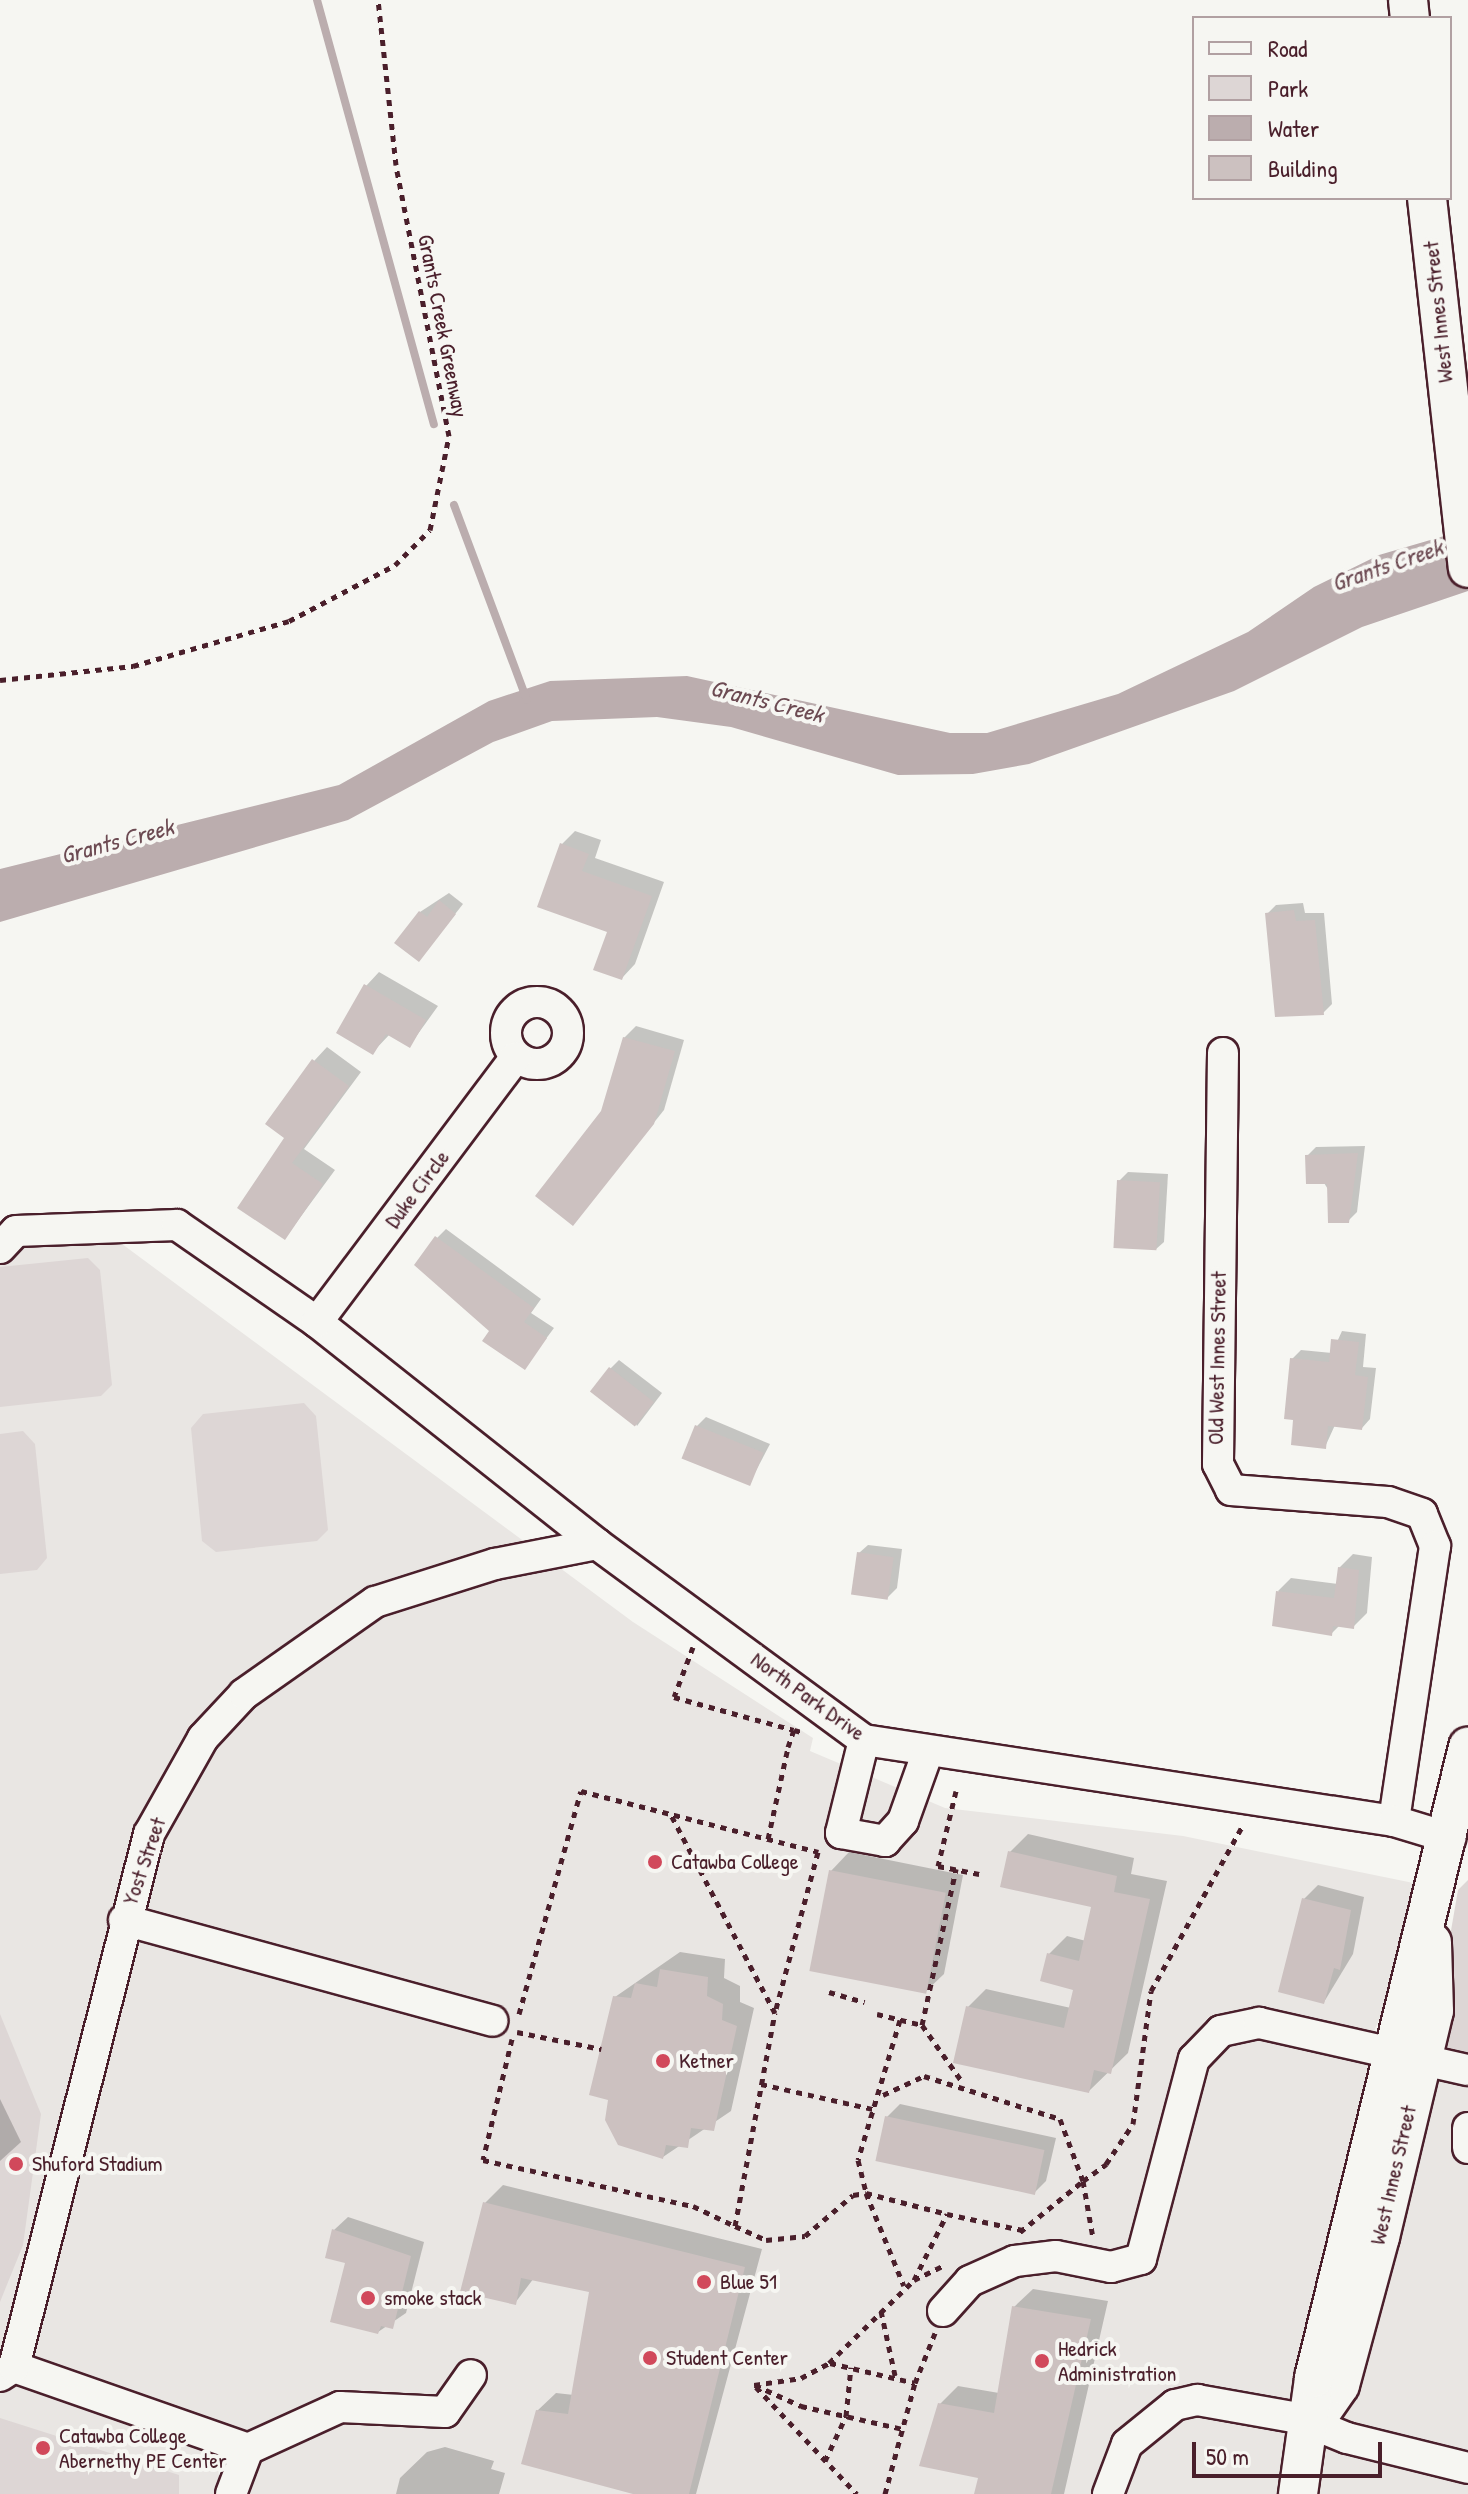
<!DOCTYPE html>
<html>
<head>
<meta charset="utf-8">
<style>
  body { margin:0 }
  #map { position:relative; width:1468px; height:2494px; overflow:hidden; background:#f6f6f2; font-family:"Patrick Hand",sans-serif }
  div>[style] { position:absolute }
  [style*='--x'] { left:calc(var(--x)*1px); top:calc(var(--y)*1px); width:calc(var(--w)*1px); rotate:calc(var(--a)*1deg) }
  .built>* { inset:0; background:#e9e6e3 }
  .green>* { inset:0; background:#ddd6d5 }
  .water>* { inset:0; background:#bbadae }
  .shadow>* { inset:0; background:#0003 }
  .stream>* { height:8px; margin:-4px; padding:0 4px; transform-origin:4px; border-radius:4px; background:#bbadae }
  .building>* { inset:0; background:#ccc1c0; transform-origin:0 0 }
  .path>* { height:5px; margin-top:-2.5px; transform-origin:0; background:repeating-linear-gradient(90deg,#4a1f2b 0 6px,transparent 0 12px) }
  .roads { filter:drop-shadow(2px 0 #4a1f2b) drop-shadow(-2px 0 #4a1f2b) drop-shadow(0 2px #4a1f2b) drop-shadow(0 -2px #4a1f2b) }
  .minor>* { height:30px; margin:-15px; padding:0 15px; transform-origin:15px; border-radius:15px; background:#f6f6f2 }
  .minor>.ring { margin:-15px; padding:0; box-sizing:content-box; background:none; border:30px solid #f6f6f2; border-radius:50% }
  .major>* { height:38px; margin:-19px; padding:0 19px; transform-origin:19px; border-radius:19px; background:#f6f6f2 }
  .dots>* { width:22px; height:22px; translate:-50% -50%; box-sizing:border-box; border:4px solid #f6f6f2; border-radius:50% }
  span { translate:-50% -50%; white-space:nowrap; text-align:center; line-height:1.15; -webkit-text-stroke:8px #f6f6f2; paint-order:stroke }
  .street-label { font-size:22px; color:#4a1f2b }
  .poi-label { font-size:22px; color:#4a1f2b }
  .left { translate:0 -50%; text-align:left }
  .water-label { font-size:24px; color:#6c4a52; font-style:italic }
  .legend { position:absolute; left:1192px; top:16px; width:260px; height:184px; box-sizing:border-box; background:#f6f6f2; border:2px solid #b1a0a2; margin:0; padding:10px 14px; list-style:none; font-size:24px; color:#4a1f2b }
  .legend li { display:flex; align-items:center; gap:16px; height:40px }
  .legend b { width:40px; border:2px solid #b1a0a2 }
  .scale { position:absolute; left:1192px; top:2442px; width:190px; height:36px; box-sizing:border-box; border:4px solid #4a1f2b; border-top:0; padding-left:10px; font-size:24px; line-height:28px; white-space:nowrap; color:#4a1f2b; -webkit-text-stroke:6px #f6f6f2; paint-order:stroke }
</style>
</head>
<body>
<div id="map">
  <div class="built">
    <div style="clip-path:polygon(118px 1241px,633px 1622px,813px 1738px,810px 1751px,945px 1808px,1183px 1836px,1438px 1888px,1363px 2056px,1468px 2079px,1468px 2494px,0 2494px,0 1242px)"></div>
  </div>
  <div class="green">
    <div style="clip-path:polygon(88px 1258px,100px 1270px,112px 1385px,101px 1396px,0 1407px,0 1267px)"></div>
    <div style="clip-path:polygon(304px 1403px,316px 1416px,328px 1530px,317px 1541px,216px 1552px,202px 1541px,191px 1428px,203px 1414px)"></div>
    <div style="clip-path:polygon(23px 1431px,35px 1444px,47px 1558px,37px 1570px,0 1574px,0 1434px)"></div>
    <div style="clip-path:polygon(1468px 1880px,1468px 2056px,1431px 2047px,1458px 1890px)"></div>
    <div style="clip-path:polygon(0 2014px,41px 2114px,23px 2245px,0 2302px)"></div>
    <div style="clip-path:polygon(0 2418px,179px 2475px,179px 2494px,0 2494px)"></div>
  </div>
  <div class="water">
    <div style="clip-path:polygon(1468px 529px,1468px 591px,1362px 627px,1234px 691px,1029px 764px,973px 774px,898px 775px,731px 727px,657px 717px,552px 721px,493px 742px,348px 820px,0 922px,0 869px,339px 785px,489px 701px,550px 681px,687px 676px,950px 733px,987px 733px,1118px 694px,1248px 632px,1314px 587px,1379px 555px)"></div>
  </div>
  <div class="shadow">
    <div style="clip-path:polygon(575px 831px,601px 840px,595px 858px,664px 882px,635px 964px,622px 978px,609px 931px,561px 845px)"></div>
    <div style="clip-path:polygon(449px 893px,463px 904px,419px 960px,420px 912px)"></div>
    <div style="clip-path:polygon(1303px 903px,1305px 913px,1324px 913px,1332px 1004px,1323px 1013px,1267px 914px,1276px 905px)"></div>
    <div style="clip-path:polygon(379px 972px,438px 1006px,410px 1045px,390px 1034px,373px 1052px,366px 986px)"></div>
    <div style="clip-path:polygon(636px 1026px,684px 1040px,664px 1110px,573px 1224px,624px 1038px)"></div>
    <div style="clip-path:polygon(327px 1047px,361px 1072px,304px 1149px,335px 1170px,285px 1238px,287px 1137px,314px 1061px)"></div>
    <div style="clip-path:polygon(1365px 1146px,1357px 1212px,1348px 1221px,1307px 1156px,1316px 1147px)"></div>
    <div style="clip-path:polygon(1128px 1172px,1168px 1174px,1164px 1242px,1155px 1250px,1119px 1181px)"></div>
    <div style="clip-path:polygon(446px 1229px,541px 1299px,531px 1313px,554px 1328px,525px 1367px,492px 1331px,437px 1238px)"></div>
    <div style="clip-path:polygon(1342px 1331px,1366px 1334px,1363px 1367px,1376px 1368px,1370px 1419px,1362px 1428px,1335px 1425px,1325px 1447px,1296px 1418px,1292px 1359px,1301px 1350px,1332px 1353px)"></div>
    <div style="clip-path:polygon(619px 1360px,662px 1393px,637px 1426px,610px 1369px)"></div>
    <div style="clip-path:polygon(706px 1417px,770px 1444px,749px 1484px,697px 1426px)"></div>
    <div style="clip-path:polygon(868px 1545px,902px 1549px,897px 1588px,888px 1597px,859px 1553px)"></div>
    <div style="clip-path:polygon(1353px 1554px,1372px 1557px,1367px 1613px,1353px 1627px,1340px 1625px,1331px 1634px,1278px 1591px,1291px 1578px,1338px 1584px,1339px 1568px)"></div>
    <div style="clip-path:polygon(1028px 1834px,1134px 1858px,1131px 1874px,1167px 1881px,1128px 2053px,1089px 2091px,968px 2007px,986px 1989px,1071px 2008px,1075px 1988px,1049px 1954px,1067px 1936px,1086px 1941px,1093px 1906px,1010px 1852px)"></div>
    <div style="clip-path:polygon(849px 1852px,963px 1875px,944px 1974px,925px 1992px,831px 1871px)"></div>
    <div style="clip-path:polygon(1318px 1885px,1364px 1897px,1353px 1954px,1324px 2002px,1304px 1899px)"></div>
    <div style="clip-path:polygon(680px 1952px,725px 1959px,724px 1978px,740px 1986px,740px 2002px,754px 2008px,731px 2111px,663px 2157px,615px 1997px)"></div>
    <div style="clip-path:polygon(0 2099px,21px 2142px,0 2161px)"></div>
    <div style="clip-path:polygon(900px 2104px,1056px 2138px,1046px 2181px,1033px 2194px,887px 2117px)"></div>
    <div style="clip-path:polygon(503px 2185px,762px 2249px,696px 2494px,641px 2494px,537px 2411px,556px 2393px,574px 2395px,591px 2291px,534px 2278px,515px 2303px,485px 2203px)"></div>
    <div style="clip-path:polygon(348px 2217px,424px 2242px,406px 2313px,378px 2332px,334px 2230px)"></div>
    <div style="clip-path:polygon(1033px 2289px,1108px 2301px,1064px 2494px,976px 2494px,981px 2476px,940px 2404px,958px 2386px,999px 2393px,1014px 2307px)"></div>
    <div style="clip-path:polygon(445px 2447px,494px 2461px,491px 2469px,505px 2473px,499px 2494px,396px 2494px,400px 2478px,427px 2452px)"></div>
  </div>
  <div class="stream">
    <div style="--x:317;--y:0;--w:440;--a:74.6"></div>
    <div style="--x:454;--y:505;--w:208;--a:69.5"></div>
  </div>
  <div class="building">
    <div style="clip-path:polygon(560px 843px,589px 854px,582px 871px,652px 896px,622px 980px,593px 970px,607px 932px,537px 907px)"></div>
    <div style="clip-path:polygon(439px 900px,456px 914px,419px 962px,394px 943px,419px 911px,427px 917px)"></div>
    <div style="clip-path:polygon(1294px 910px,1296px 921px,1315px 920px,1324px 1015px,1275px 1017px,1265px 913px)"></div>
    <div style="clip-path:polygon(364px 984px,426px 1020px,410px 1048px,386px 1034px,373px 1055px,336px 1033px)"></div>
    <div style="clip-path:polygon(623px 1037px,675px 1051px,654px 1124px,573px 1226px,535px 1196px,601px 1111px)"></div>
    <div style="clip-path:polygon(312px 1059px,349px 1086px,292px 1163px,323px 1184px,285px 1240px,237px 1208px,284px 1138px,265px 1124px)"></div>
    <div style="clip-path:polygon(1358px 1153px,1349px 1223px,1328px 1223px,1327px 1184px,1306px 1184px,1305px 1155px)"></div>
    <div style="left:1117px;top:1180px;width:43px;height:68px;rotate:3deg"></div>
    <div style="clip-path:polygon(435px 1236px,534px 1308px,524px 1322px,547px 1338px,525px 1370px,482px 1341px,489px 1331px,414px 1265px)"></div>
    <div style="clip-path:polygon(1331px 1339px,1359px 1342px,1355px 1375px,1368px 1377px,1362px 1430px,1328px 1426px,1326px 1449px,1291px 1445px,1293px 1420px,1284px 1419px,1290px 1358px,1329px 1362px)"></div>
    <div style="left:609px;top:1367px;width:57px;height:31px;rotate:38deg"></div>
    <div style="left:695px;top:1425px;width:74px;height:36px;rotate:22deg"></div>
    <div style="left:857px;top:1552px;width:37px;height:43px;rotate:8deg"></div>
    <div style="clip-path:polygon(1338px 1567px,1359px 1570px,1354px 1629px,1333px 1626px,1332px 1636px,1272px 1626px,1276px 1591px,1334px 1598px)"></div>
    <div style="clip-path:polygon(1008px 1851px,1117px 1876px,1114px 1892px,1150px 1899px,1111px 2074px,1094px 2070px,1089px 2093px,953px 2063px,966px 2006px,1064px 2028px,1073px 1990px,1040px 1981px,1047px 1953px,1079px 1961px,1091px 1907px,1000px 1887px)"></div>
    <div style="left:829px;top:1870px;width:119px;height:103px;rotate:11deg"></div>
    <div style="clip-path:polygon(1302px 1898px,1351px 1910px,1340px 1970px,1334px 1968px,1324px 2004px,1278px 1992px)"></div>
    <div style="clip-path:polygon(660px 1969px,708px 1977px,707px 1996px,723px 2004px,722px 2020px,737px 2026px,714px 2131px,691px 2128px,688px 2148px,666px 2145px,663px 2159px,618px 2145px,605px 2120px,608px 2100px,589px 2095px,613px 1996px,631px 1998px,635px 1983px,657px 1987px)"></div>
    <div style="left:885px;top:2116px;width:163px;height:46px;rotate:12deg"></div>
    <div style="clip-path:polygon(483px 2202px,745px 2267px,689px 2494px,633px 2494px,521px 2464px,536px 2410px,568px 2414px,589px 2292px,521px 2278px,516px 2305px,460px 2292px)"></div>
    <div style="clip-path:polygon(332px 2229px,411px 2256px,393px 2329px,381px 2326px,378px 2334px,330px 2322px,345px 2263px,325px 2258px)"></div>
    <div style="clip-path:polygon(1012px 2306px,1091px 2319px,1051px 2494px,974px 2494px,978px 2478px,919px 2466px,938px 2403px,994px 2413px)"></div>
  </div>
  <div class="path">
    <div style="--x:0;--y:680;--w:134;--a:-6"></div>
    <div style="--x:133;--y:666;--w:162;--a:-16.1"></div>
    <div style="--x:289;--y:621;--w:120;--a:-27.8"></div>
    <div style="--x:395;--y:565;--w:49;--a:-45"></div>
    <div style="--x:430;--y:530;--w:96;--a:-78.6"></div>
    <div style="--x:449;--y:436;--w:276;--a:-101.1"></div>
    <div style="--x:396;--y:165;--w:166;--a:-96.2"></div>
    <div style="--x:693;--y:1647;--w:53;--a:110.8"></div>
    <div style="--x:674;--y:1697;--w:124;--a:15.4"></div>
    <div style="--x:956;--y:1791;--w:77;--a:103.5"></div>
    <div style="--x:938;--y:1866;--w:42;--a:11"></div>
    <div style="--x:768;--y:1839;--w:94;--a:-77.7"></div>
    <div style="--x:788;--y:1747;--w:18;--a:-71"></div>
    <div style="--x:794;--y:1730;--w:11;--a:15"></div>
    <div style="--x:829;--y:1992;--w:37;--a:16"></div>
    <div style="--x:519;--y:2014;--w:231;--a:-74.5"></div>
    <div style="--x:581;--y:1791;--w:245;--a:14.4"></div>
    <div style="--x:818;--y:1852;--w:166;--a:105"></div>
    <div style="--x:877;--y:2014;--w:46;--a:13.7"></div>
    <div style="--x:922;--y:2025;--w:160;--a:-77.7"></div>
    <div style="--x:900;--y:2020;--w:146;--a:106.7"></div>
    <div style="--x:858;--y:2160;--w:34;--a:76"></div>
    <div style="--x:866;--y:2193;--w:84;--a:14.5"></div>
    <div style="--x:922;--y:2025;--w:71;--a:54.7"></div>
    <div style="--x:517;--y:2032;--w:86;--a:11.4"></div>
    <div style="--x:512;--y:2039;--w:124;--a:103.5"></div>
    <div style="--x:483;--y:2160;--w:215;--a:12.4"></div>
    <div style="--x:693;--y:2206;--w:47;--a:25.5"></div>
    <div style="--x:735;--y:2226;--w:217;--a:-79.4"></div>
    <div style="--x:775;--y:2013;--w:224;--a:-117.7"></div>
    <div style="--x:761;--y:2084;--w:115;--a:12.6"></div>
    <div style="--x:883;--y:2095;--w:45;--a:-24.9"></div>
    <div style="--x:924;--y:2076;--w:143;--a:17.5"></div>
    <div style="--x:1060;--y:2119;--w:66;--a:69.6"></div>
    <div style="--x:1083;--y:2181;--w:29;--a:-36"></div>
    <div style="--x:1106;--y:2164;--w:48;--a:-56"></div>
    <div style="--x:1133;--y:2124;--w:134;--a:-82.3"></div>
    <div style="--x:1151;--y:1991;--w:190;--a:-61"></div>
    <div style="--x:735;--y:2226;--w:34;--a:24"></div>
    <div style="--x:766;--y:2240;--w:39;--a:-6"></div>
    <div style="--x:805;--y:2236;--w:63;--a:-40.5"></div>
    <div style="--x:853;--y:2195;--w:13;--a:-9"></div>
    <div style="--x:866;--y:2193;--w:100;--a:67.8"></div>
    <div style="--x:1020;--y:2232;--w:81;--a:-39"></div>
    <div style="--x:1083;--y:2181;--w:58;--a:80"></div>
    <div style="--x:914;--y:2280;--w:34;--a:-26"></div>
    <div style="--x:881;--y:2311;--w:66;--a:77.7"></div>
    <div style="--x:830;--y:2363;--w:87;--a:13.2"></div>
    <div style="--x:915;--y:2383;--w:54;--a:-68.2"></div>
    <div style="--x:754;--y:2385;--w:48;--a:-8.5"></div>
    <div style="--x:801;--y:2378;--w:32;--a:-28"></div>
    <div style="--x:829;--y:2363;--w:119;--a:-44.3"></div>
    <div style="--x:914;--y:2280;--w:74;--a:-63.4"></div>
    <div style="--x:947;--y:2214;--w:82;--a:12"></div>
    <div style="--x:755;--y:2385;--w:51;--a:24.5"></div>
    <div style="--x:801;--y:2406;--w:105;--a:12.7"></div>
    <div style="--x:756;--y:2387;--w:147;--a:46.7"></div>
    <div style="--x:825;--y:2461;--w:50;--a:-65"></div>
    <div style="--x:846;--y:2416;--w:49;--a:-84.2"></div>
    <div style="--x:885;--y:2494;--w:115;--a:-74.9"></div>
  </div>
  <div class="roads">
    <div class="minor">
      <div class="ring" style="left:506px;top:1002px;width:32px;height:32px"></div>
      <div style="--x:1223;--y:1053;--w:411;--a:90.7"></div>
      <div style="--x:1218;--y:1464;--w:29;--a:63"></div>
      <div style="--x:1231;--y:1490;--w:157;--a:4.4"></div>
      <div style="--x:1388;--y:1502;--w:36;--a:19"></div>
      <div style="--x:1422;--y:1514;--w:35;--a:68"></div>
      <div style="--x:1435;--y:1546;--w:278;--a:98.5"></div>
      <div style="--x:0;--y:1248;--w:23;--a:-47"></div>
      <div style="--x:16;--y:1231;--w:161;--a:-2.1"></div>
      <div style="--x:177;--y:1225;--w:170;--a:34.7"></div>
      <div style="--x:317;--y:1322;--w:357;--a:38.4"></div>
      <div style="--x:597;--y:1544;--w:331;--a:36.3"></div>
      <div style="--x:864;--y:1740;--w:536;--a:8.69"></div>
      <div style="--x:1394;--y:1821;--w:59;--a:16.9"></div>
      <div style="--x:317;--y:1322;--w:331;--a:-53.1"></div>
      <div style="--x:864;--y:1740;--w:96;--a:103.9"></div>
      <div style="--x:841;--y:1833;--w:45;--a:10.3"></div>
      <div style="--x:885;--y:1841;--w:27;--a:-48"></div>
      <div style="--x:903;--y:1821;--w:74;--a:-70.3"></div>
      <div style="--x:124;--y:1920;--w:382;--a:15.3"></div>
      <div style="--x:1468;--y:2128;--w:20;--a:90"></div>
      <div style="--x:943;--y:2311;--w:40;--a:-48"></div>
      <div style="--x:970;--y:2281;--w:49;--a:-24"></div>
      <div style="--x:1015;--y:2261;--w:41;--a:-7"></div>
      <div style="--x:1056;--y:2256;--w:56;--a:11.3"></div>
      <div style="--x:1111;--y:2267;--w:31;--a:-15"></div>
      <div style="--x:1141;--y:2259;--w:207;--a:-75.2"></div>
      <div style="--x:1194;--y:2059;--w:39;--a:-46"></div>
      <div style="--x:1221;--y:2031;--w:39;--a:-12"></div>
      <div style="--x:1259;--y:2023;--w:214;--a:12.7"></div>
      <div style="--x:14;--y:2367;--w:248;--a:19.3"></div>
      <div style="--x:248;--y:2449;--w:48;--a:110.7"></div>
      <div style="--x:0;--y:2376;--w:17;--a:-33"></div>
      <div style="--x:14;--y:2367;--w:550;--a:-75.79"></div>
      <div style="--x:149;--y:1834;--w:110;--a:-60.6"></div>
      <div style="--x:203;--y:1738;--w:60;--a:-47"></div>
      <div style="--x:244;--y:1694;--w:160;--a:-35.1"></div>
      <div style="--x:375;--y:1602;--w:126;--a:-17.6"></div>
      <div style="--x:495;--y:1564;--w:104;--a:-11.1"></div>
      <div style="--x:248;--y:2449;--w:101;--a:-24.5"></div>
      <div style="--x:340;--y:2407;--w:105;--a:2.7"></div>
      <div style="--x:445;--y:2412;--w:45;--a:-54.9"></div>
      <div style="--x:1108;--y:2494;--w:53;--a:-69.2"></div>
      <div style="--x:1127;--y:2444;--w:62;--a:-39.1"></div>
      <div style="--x:1175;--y:2405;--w:23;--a:-13"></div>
      <div style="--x:1197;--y:2400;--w:103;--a:10.1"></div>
      <div style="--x:1298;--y:2418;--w:53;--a:22.2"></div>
      <div style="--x:1347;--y:2438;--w:125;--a:13.9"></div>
    </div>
    <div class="major">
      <div style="--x:1408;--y:0;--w:18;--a:84"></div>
      <div style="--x:1427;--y:198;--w:372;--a:83.7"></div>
      <div style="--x:1313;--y:2424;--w:47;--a:-55.3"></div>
      <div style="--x:1340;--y:2385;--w:153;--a:-74.9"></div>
      <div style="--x:1380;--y:2237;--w:232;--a:-76.6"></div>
      <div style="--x:1434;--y:2011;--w:69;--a:-91.7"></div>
      <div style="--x:1298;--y:2494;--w:117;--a:-82.1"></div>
      <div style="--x:1314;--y:2378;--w:650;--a:-76.28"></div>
    </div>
  </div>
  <div class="dots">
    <div style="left:655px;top:1862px;background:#d1495b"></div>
    <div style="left:663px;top:2061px;background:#d1495b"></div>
    <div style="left:16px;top:2164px;background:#d1495b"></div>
    <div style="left:704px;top:2282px;background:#d1495b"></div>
    <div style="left:368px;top:2298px;background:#d1495b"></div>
    <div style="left:650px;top:2358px;background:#d1495b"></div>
    <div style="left:1042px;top:2361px;background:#d1495b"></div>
    <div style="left:43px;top:2448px;background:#d1495b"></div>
  </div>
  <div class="street-label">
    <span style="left:1438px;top:312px;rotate:-96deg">West Innes Street</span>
    <span style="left:443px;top:326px;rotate:79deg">Grants Creek Greenway</span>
    <span style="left:417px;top:1189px;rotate:-53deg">Duke Circle</span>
    <span style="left:1217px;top:1358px;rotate:-89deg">Old West Innes Street</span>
    <span style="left:808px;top:1696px;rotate:36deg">North Park Drive</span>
    <span style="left:144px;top:1861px;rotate:-71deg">Yost Street</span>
    <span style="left:1393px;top:2175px;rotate:-77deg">West Innes Street</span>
  </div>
  <div class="poi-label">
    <span class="left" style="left:671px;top:1862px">Catawba College</span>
    <span class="left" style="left:679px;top:2061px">Ketner</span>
    <span class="left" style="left:32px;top:2164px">Shuford Stadium</span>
    <span class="left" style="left:720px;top:2282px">Blue 51</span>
    <span class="left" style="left:384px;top:2298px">smoke stack</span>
    <span class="left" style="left:1058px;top:2361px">Hedrick<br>Administration</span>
    <span class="left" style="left:666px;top:2358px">Student Center</span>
    <span class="left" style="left:59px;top:2448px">Catawba College<br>Abernethy PE Center</span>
  </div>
  <div class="water-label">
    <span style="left:1387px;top:565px;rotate:-19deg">Grants Creek</span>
    <span style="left:767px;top:701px;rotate:14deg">Grants Creek</span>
    <span style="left:117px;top:841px;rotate:-15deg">Grants Creek</span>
  </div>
  <ul class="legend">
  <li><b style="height:10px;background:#f6f6f2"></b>Road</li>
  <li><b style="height:22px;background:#ddd6d5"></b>Park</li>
  <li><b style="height:22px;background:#bbadae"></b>Water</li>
  <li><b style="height:22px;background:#ccc1c0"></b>Building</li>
  </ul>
  <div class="scale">50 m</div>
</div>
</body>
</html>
